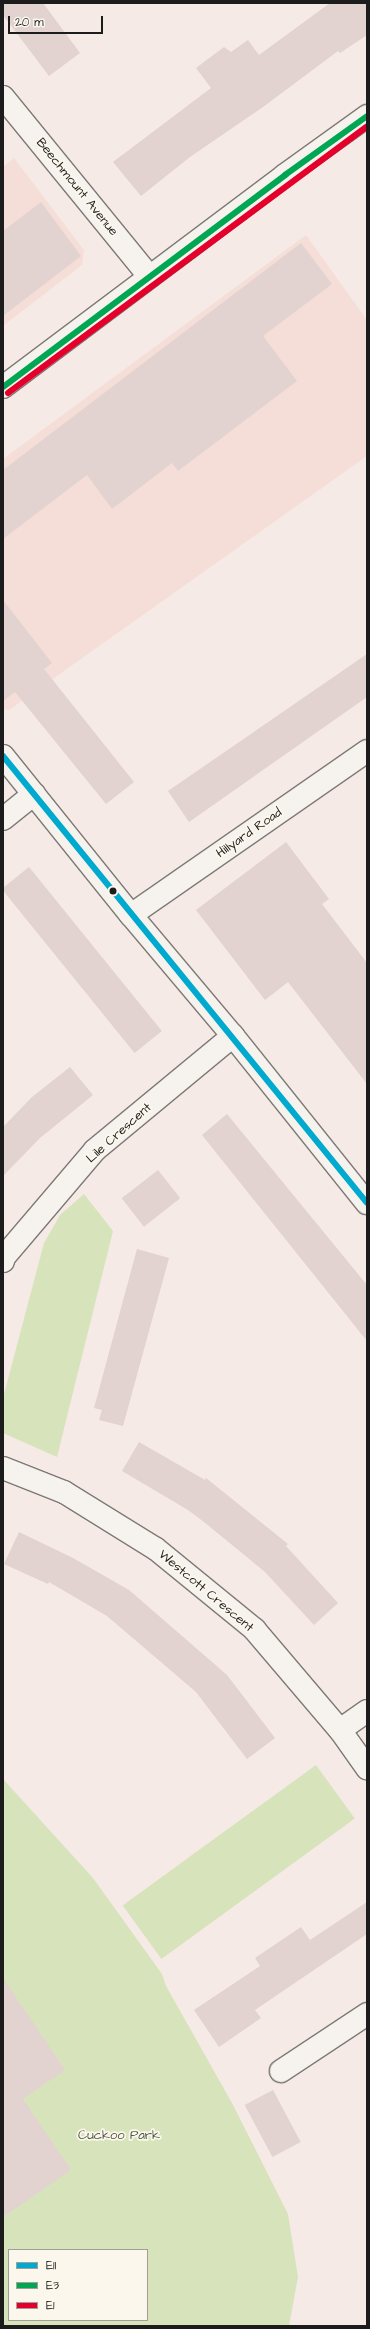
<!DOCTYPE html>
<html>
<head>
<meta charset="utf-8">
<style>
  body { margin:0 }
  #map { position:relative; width:370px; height:2329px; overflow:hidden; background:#f5eae5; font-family:"Architects Daughter",sans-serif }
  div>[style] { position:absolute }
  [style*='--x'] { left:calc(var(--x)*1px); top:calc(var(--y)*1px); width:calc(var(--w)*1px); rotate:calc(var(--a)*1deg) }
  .built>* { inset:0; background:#f5ded8 }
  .green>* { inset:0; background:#d7e4bb; transform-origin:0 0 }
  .building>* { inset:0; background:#e2d2d0; transform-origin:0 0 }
  .roads { filter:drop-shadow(1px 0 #7e7976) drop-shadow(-1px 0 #7e7976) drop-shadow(0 1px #7e7976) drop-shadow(0 -1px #7e7976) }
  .minor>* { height:22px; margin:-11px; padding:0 11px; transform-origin:11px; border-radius:11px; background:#f6f3ef }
  .bus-1>* { height:6px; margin:-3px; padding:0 3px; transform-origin:3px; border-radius:3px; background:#00a9ce }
  .bus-2>* { height:6px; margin:-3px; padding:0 3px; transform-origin:3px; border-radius:3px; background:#00a651 }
  .bus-3>* { height:6px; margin:-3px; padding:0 3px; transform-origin:3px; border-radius:3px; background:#e4002b }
  .dots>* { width:11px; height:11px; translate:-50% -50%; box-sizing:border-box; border:2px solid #fbf7ec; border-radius:50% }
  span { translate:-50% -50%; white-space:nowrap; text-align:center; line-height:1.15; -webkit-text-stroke:3.5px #fbf7ec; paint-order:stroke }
  .street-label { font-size:13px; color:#1c1c1c }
  .park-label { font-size:13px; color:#4d5641 }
  .frame { position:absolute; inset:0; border:4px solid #1c1c1c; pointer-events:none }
  .legend { position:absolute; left:8px; top:2249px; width:140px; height:72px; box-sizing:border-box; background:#fbf7ec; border:1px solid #a29f99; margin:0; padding:5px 7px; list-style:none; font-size:12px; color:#1c1c1c }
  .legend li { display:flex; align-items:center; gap:8px; height:20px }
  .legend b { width:20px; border:1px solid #a29f99 }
  .scale { position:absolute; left:8px; top:16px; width:95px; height:18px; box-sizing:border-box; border:2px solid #1c1c1c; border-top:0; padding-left:5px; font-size:12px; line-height:14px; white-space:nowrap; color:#1c1c1c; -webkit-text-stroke:3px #fbf7ec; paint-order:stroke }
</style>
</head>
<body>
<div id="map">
  <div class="built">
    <div style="clip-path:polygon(14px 158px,84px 250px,82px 265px,3px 326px,3px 167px)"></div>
    <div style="clip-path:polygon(306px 235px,367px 320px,367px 456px,9px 710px,3px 709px,3px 459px)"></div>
  </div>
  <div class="green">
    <div style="clip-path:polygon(84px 1194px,113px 1231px,57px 1457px,3px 1433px,3px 1398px,44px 1243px,60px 1215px)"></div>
    <div style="left:316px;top:1765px;width:66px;height:239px;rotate:54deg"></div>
    <div style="clip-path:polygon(evenodd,3px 1779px,93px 1878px,162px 1974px,166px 1986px,232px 2103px,288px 2214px,298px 2277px,289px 2326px,3px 2326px,3px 1779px,9px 2250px,147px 2250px,147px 2320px,9px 2320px,9px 2250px)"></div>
  </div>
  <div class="building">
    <div style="clip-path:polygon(3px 3px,43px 3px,80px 53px,49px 76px,3px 15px)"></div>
    <div style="clip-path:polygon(330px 3px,367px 3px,367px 35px,340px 53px,338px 51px,263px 107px,190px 157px,141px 196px,113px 162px,211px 88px,196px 68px,224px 47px,231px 52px,248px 40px,259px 55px)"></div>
    <div style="clip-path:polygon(41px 202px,81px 256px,3px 316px,3px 231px)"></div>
    <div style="clip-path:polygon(301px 243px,332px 284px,263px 336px,297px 381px,178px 471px,172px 463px,112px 509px,87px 475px,3px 539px,3px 470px)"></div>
    <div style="clip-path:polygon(3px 600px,52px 663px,44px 669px,134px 782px,106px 804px,15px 692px,3px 701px)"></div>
    <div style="clip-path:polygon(367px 654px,367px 697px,189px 822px,168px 791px)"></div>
    <div style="clip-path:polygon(286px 842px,329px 899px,322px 904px,367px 963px,367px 1084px,288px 982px,265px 1000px,196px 910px)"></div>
    <div style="left:29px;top:867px;width:211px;height:35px;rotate:51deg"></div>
    <div style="clip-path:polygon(70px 1067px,93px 1095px,40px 1138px,3px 1176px,3px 1127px,32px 1097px)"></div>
    <div style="clip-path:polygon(227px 1114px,367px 1285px,367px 1341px,202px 1135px)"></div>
    <div style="left:158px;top:1170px;width:36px;height:46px;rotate:52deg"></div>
    <div style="clip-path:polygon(137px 1249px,169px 1258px,123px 1426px,99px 1420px,102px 1410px,94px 1408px)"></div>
    <div style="clip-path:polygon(139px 1442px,205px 1480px,206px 1478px,288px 1544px,286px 1546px,338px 1603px,314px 1625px,265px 1572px,204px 1522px,188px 1510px,122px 1471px)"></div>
    <div style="clip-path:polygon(19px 1532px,73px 1558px,129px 1590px,227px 1675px,275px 1738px,247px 1759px,196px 1692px,107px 1616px,49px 1582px,48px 1584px,4px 1564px)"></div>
    <div style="clip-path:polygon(367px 1902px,367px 1934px,255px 2010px,261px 2018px,219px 2047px,194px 2010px,260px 1966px,255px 1958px,301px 1927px,310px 1940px)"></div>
    <div style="clip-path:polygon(3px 1978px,65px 2070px,23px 2099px,71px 2170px,3px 2217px)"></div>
    <div style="left:273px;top:2090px;width:59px;height:32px;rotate:62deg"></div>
  </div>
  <div class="roads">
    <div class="minor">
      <div style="--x:3;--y:97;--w:232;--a:50.8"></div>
      <div style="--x:3;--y:387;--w:353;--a:-36.9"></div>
      <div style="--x:285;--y:175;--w:101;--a:-35.7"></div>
      <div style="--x:3;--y:756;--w:204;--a:51.2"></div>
      <div style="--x:131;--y:915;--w:158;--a:49.9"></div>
      <div style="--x:233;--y:1036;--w:214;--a:51.3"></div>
      <div style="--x:3;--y:819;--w:40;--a:-39"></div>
      <div style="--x:131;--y:915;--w:287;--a:-34.8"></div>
      <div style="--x:3;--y:1261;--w:4;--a:-76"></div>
      <div style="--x:4;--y:1257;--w:140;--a:-49.6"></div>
      <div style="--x:95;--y:1150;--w:179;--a:-39.6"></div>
      <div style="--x:3;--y:1468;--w:66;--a:21.5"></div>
      <div style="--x:64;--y:1492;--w:108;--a:31.8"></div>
      <div style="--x:156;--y:1549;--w:127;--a:39.2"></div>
      <div style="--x:254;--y:1629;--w:133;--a:49.6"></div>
      <div style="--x:340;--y:1730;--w:47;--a:54.6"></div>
      <div style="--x:340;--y:1730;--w:33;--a:-35"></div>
      <div style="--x:281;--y:2071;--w:103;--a:-33.5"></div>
    </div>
  </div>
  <div class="bus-1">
    <div style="--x:3;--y:756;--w:576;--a:50.84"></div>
  </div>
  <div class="bus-2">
    <div style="--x:3;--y:387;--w:353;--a:-36.9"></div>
    <div style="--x:285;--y:175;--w:101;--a:-35.7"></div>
  </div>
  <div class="bus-3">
    <div style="--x:8;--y:393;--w:447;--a:-36.6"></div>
  </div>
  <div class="dots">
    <div style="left:113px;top:891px;background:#1c1c1c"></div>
  </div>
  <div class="street-label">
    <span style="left:77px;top:187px;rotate:51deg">Beechmount Avenue</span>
    <span style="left:249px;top:833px;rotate:-35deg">Hillyard Road</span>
    <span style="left:119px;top:1133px;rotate:-42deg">Lile Crescent</span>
    <span style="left:206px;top:1591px;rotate:40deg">Westcott Crescent</span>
  </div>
  <div class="park-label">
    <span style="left:119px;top:2135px">Cuckoo Park</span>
  </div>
  <div class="frame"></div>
  <ul class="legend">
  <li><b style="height:5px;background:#00a9ce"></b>E11</li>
  <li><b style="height:5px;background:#00a651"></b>E3</li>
  <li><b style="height:5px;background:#e4002b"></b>E1</li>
  </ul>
  <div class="scale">20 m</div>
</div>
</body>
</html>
